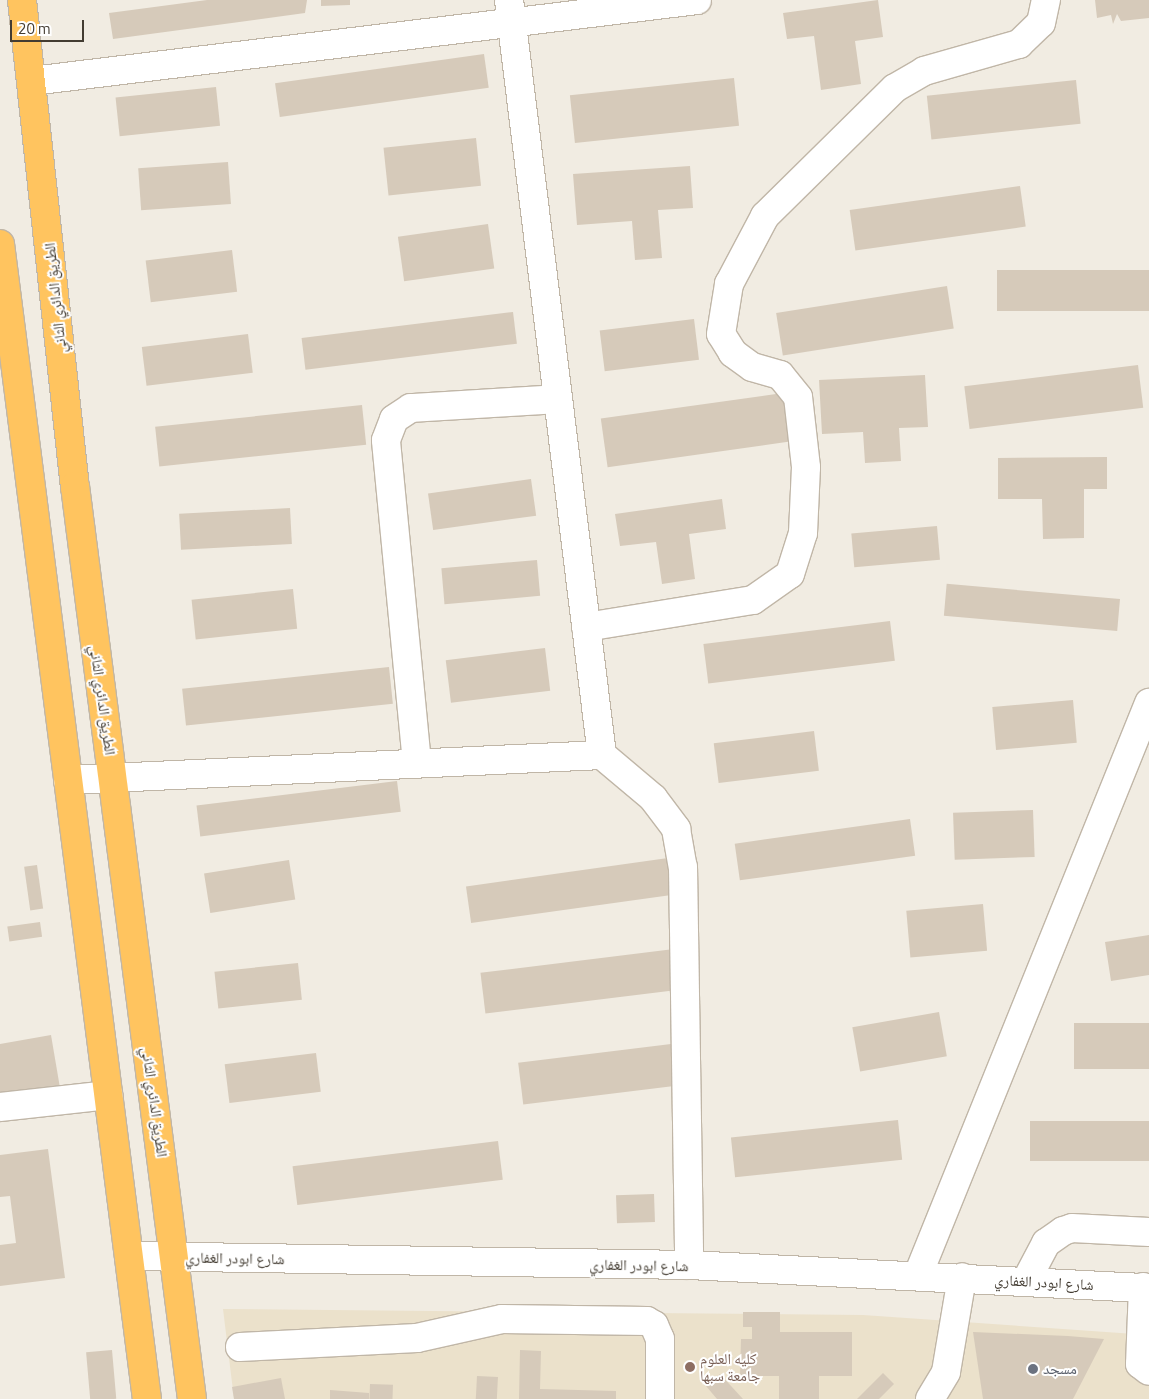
<!DOCTYPE html>
<html>
<head>
<meta charset="utf-8">
<style>
  body { margin:0 }
  #map { position:relative; width:1149px; height:1399px; overflow:hidden; background:#f1ece2; font-family:"Titillium Web","Noto Naskh Arabic",sans-serif }
  div>[style] { position:absolute }
  [style*='--x'] { left:calc(var(--x)*1px); top:calc(var(--y)*1px); width:calc(var(--w)*1px); rotate:calc(var(--a)*1deg) }
  .education>* { inset:0; background:#ebe1cb }
  .building>* { inset:0; background:#d6caba; transform-origin:0 0 }
  .roads { filter:drop-shadow(1px 0 #c0b6a7) drop-shadow(-1px 0 #c0b6a7) drop-shadow(0 1px #c0b6a7) drop-shadow(0 -1px #c0b6a7) }
  .minor>* { height:28px; margin:-14px; padding:0 14px; transform-origin:14px; border-radius:14px; background:#fff }
  .highway>* { height:28px; margin:-14px; padding:0 14px; transform-origin:14px; border-radius:14px; background:#ffc45f }
  .dots>* { width:14px; height:14px; translate:-50% -50%; box-sizing:border-box; border:2px solid #fff; border-radius:50% }
  span { translate:-50% -50%; white-space:nowrap; text-align:center; line-height:1.15; -webkit-text-stroke:4px #fff; paint-order:stroke }
  .street-label { font-size:15px; color:#433c32 }
  .education-label { font-size:15px; color:#785e54 }
  .left { translate:0 -50%; text-align:left }
  .worship-label { font-size:15px; color:#5b616d }
  .scale { position:absolute; left:10px; top:20px; width:74px; height:22px; box-sizing:border-box; border:2px solid #433c32; border-top:0; padding-left:6px; font-size:15px; line-height:18px; white-space:nowrap; color:#433c32; -webkit-text-stroke:4px #fff; paint-order:stroke }
</style>
</head>
<body>
<div id="map">
  <div class="education">
    <div style="clip-path:polygon(223px 1309px,863px 1315px,1149px 1335px,1149px 1399px,234px 1399px)"></div>
  </div>
  <div class="building">
    <div style="clip-path:polygon(207px 0,307px 0,305px 13px,113px 39px,109px 13px)"></div>
    <div style="clip-path:polygon(321px 0,350px 0,350px 5px,321px 6px)"></div>
    <div style="clip-path:polygon(878px 0,883px 37px,855px 41px,861px 84px,821px 90px,814px 36px,787px 39px,783px 13px)"></div>
    <div style="clip-path:polygon(1095px 0,1149px 0,1149px 18px,1121px 21px,1117px 14px,1113px 24px,1111px 15px,1097px 18px)"></div>
    <div style="left:484px;top:54px;width:34px;height:211px;rotate:82deg"></div>
    <div style="left:734px;top:78px;width:48px;height:165px;rotate:84deg"></div>
    <div style="left:1076px;top:80px;width:44px;height:150px;rotate:84deg"></div>
    <div style="left:216px;top:87px;width:39px;height:101px;rotate:84deg"></div>
    <div style="left:476px;top:138px;width:48px;height:93px;rotate:84deg"></div>
    <div style="left:228px;top:162px;width:42px;height:90px;rotate:86deg"></div>
    <div style="clip-path:polygon(690px 166px,693px 208px,658px 210px,662px 258px,635px 260px,632px 221px,577px 225px,573px 174px)"></div>
    <div style="left:1020px;top:186px;width:41px;height:172px;rotate:82deg"></div>
    <div style="left:488px;top:224px;width:45px;height:91px;rotate:82deg"></div>
    <div style="left:232px;top:250px;width:42px;height:87px;rotate:83deg"></div>
    <div style="left:1149px;top:270px;width:41px;height:152px;rotate:90deg"></div>
    <div style="left:947px;top:286px;width:43px;height:173px;rotate:81deg"></div>
    <div style="left:513px;top:312px;width:32px;height:213px;rotate:83deg"></div>
    <div style="left:694px;top:319px;width:41px;height:95px;rotate:83deg"></div>
    <div style="left:248px;top:334px;width:39px;height:107px;rotate:83deg"></div>
    <div style="left:1138px;top:365px;width:43px;height:175px;rotate:83deg"></div>
    <div style="clip-path:polygon(925px 375px,928px 427px,899px 428px,901px 461px,865px 463px,863px 432px,822px 434px,819px 380px)"></div>
    <div style="left:783px;top:393px;width:49px;height:184px;rotate:82deg"></div>
    <div style="left:362px;top:405px;width:40px;height:208px;rotate:84deg"></div>
    <div style="clip-path:polygon(1107px 457px,1107px 489px,1084px 489px,1084px 538px,1043px 539px,1042px 499px,998px 499px,998px 458px)"></div>
    <div style="left:531px;top:479px;width:37px;height:104px;rotate:82deg"></div>
    <div style="clip-path:polygon(722px 499px,726px 529px,689px 534px,695px 579px,662px 584px,656px 542px,620px 546px,615px 514px)"></div>
    <div style="left:290px;top:508px;width:36px;height:111px;rotate:87deg"></div>
    <div style="left:937px;top:526px;width:34px;height:86px;rotate:85deg"></div>
    <div style="left:537px;top:560px;width:36px;height:96px;rotate:85deg"></div>
    <div style="left:293px;top:589px;width:40px;height:102px;rotate:84deg"></div>
    <div style="left:1120px;top:599px;width:32px;height:174px;rotate:95deg"></div>
    <div style="left:890px;top:621px;width:40px;height:188px;rotate:83deg"></div>
    <div style="left:545px;top:648px;width:43px;height:100px;rotate:83deg"></div>
    <div style="left:389px;top:667px;width:37px;height:208px;rotate:84deg"></div>
    <div style="left:1073px;top:700px;width:43px;height:81px;rotate:85deg"></div>
    <div style="left:814px;top:731px;width:40px;height:101px;rotate:83deg"></div>
    <div style="left:397px;top:781px;width:31px;height:202px;rotate:83deg"></div>
    <div style="left:1033px;top:810px;width:47px;height:80px;rotate:88deg"></div>
    <div style="left:910px;top:819px;width:37px;height:177px;rotate:82deg"></div>
    <div style="left:668px;top:858px;width:37px;height:204px;rotate:82deg"></div>
    <div style="left:289px;top:860px;width:40px;height:86px;rotate:81deg"></div>
    <div style="left:37px;top:865px;width:44px;height:13px;rotate:82deg"></div>
    <div style="left:983px;top:904px;width:47px;height:77px;rotate:85deg"></div>
    <div style="left:40px;top:922px;width:15px;height:33px;rotate:82deg"></div>
    <div style="clip-path:polygon(1149px 935px,1149px 975px,1111px 981px,1105px 942px)"></div>
    <div style="left:674px;top:949px;width:41px;height:195px;rotate:83deg"></div>
    <div style="left:298px;top:963px;width:37px;height:84px;rotate:84deg"></div>
    <div style="left:939px;top:1012px;width:45px;height:88px;rotate:80deg"></div>
    <div style="left:1149px;top:1023px;width:46px;height:75px;rotate:90deg"></div>
    <div style="clip-path:polygon(51px 1035px,60px 1088px,0 1099px,0 1044px)"></div>
    <div style="left:671px;top:1044px;width:42px;height:154px;rotate:83deg"></div>
    <div style="left:316px;top:1053px;width:39px;height:92px;rotate:83deg"></div>
    <div style="left:898px;top:1120px;width:40px;height:168px;rotate:84deg"></div>
    <div style="left:1149px;top:1121px;width:40px;height:119px;rotate:90deg"></div>
    <div style="left:498px;top:1141px;width:39px;height:207px;rotate:83deg"></div>
    <div style="clip-path:polygon(48px 1149px,65px 1278px,0 1286px,0 1245px,16px 1243px,10px 1196px,0 1197px,0 1155px)"></div>
    <div style="left:654px;top:1194px;width:28px;height:38px;rotate:88deg"></div>
    <div style="clip-path:polygon(743px 1312px,780px 1312px,780px 1332px,852px 1332px,852px 1376px,819px 1376px,819px 1399px,779px 1399px,779px 1376px,740px 1376px,741px 1339px,752px 1339px,752px 1327px,743px 1327px)"></div>
    <div style="clip-path:polygon(973px 1332px,1068px 1336px,1104px 1339px,1073px 1399px,983px 1399px)"></div>
    <div style="left:112px;top:1350px;width:49px;height:26px;rotate:85deg"></div>
    <div style="clip-path:polygon(520px 1350px,541px 1351px,540px 1389px,616px 1391px,616px 1399px,519px 1399px)"></div>
    <div style="clip-path:polygon(883px 1373px,894px 1384px,879px 1399px,857px 1399px)"></div>
    <div style="clip-path:polygon(720px 1374px,743px 1399px,717px 1399px,706px 1386px)"></div>
    <div style="left:477px;top:1376px;width:21px;height:23px;rotate:3deg"></div>
    <div style="clip-path:polygon(281px 1378px,285px 1399px,234px 1399px,232px 1387px)"></div>
    <div style="left:370px;top:1384px;width:23px;height:15px;rotate:2deg"></div>
    <div style="clip-path:polygon(330px 1390px,369px 1393px,369px 1399px,330px 1399px)"></div>
  </div>
  <div class="roads">
    <div class="minor">
      <div style="--x:509;--y:0;--w:761;--a:82.98"></div>
      <div style="--x:602;--y:755;--w:67;--a:40.1"></div>
      <div style="--x:653;--y:798;--w:39;--a:53"></div>
      <div style="--x:676;--y:829;--w:39;--a:80"></div>
      <div style="--x:683;--y:867;--w:398;--a:89.1"></div>
      <div style="--x:32;--y:81;--w:670;--a:-6.94"></div>
      <div style="--x:586;--y:627;--w:169;--a:-9.2"></div>
      <div style="--x:753;--y:600;--w:45;--a:-35.1"></div>
      <div style="--x:790;--y:574;--w:43;--a:-72.4"></div>
      <div style="--x:803;--y:533;--w:66;--a:-87.4"></div>
      <div style="--x:806;--y:467;--w:70;--a:-96.5"></div>
      <div style="--x:798;--y:397;--w:28;--a:-129"></div>
      <div style="--x:780;--y:375;--w:29;--a:-164"></div>
      <div style="--x:752;--y:367;--w:24;--a:-144"></div>
      <div style="--x:733;--y:353;--w:22;--a:-122"></div>
      <div style="--x:721;--y:334;--w:51;--a:-80.9"></div>
      <div style="--x:729;--y:284;--w:77;--a:-62.1"></div>
      <div style="--x:765;--y:216;--w:182;--a:-44.6"></div>
      <div style="--x:895;--y:88;--w:34;--a:-30"></div>
      <div style="--x:924;--y:71;--w:99;--a:-15.9"></div>
      <div style="--x:1019;--y:44;--w:30;--a:-44"></div>
      <div style="--x:1041;--y:23;--w:24;--a:-78"></div>
      <div style="--x:417;--y:763;--w:324;--a:-95.5"></div>
      <div style="--x:386;--y:440;--w:22;--a:-69"></div>
      <div style="--x:394;--y:419;--w:20;--a:-33"></div>
      <div style="--x:411;--y:408;--w:147;--a:-3.5"></div>
      <div style="--x:68;--y:780;--w:535;--a:-2.68"></div>
      <div style="--x:0;--y:1107;--w:109;--a:-6.3"></div>
      <div style="--x:129;--y:1256;--w:560;--a:0.92"></div>
      <div style="--x:689;--y:1265;--w:461;--a:2.9"></div>
      <div style="--x:918;--y:1275;--w:617;--a:-68.01"></div>
      <div style="--x:1026;--y:1281;--w:43;--a:-62.2"></div>
      <div style="--x:1046;--y:1243;--w:21;--a:-35"></div>
      <div style="--x:1063;--y:1231;--w:9;--a:-18"></div>
      <div style="--x:1072;--y:1228;--w:77;--a:3"></div>
      <div style="--x:1143;--y:1287;--w:77;--a:92.2"></div>
      <div style="--x:1140;--y:1364;--w:11;--a:38"></div>
      <div style="--x:240;--y:1347;--w:177;--a:-2.9"></div>
      <div style="--x:417;--y:1338;--w:87;--a:-12.6"></div>
      <div style="--x:502;--y:1319;--w:145;--a:0.8"></div>
      <div style="--x:647;--y:1321;--w:8;--a:30"></div>
      <div style="--x:654;--y:1325;--w:15;--a:67"></div>
      <div style="--x:660;--y:1339;--w:60;--a:90"></div>
      <div style="--x:930;--y:1399;--w:31;--a:-59"></div>
      <div style="--x:946;--y:1372;--w:96;--a:-80.4"></div>
    </div>
    <div class="highway">
      <div style="--x:22;--y:0;--w:489;--a:83.8"></div>
      <div style="--x:75;--y:486;--w:920;--a:82.7"></div>
      <div style="--x:0;--y:244;--w:1164;--a:82.75"></div>
    </div>
  </div>
  <div class="dots">
    <div style="left:690px;top:1367px;background:#8d6e63"></div>
    <div style="left:1033px;top:1369px;background:#6b7280"></div>
  </div>
  <div class="street-label">
    <span style="left:55px;top:298px;rotate:-96deg">الطريق الدائري الثاني</span>
    <span style="left:103px;top:700px;rotate:82deg">الطريق الدائري الثاني</span>
    <span style="left:155px;top:1102px;rotate:82deg">الطريق الدائري الثاني</span>
    <span style="left:235px;top:1258px;rotate:1deg">شارع ابودر الغفاري</span>
    <span style="left:639px;top:1265px;rotate:1deg">شارع ابودر الغفاري</span>
    <span style="left:1044px;top:1282px;rotate:3deg">شارع ابودر الغفاري</span>
  </div>
  <div class="education-label">
    <span class="left" style="left:700px;top:1367px">كليه العلوم<br>جامعة سبها</span>
  </div>
  <div class="worship-label">
    <span class="left" style="left:1043px;top:1369px">مسجد</span>
  </div>
  <div class="scale">20 m</div>
</div>
</body>
</html>
